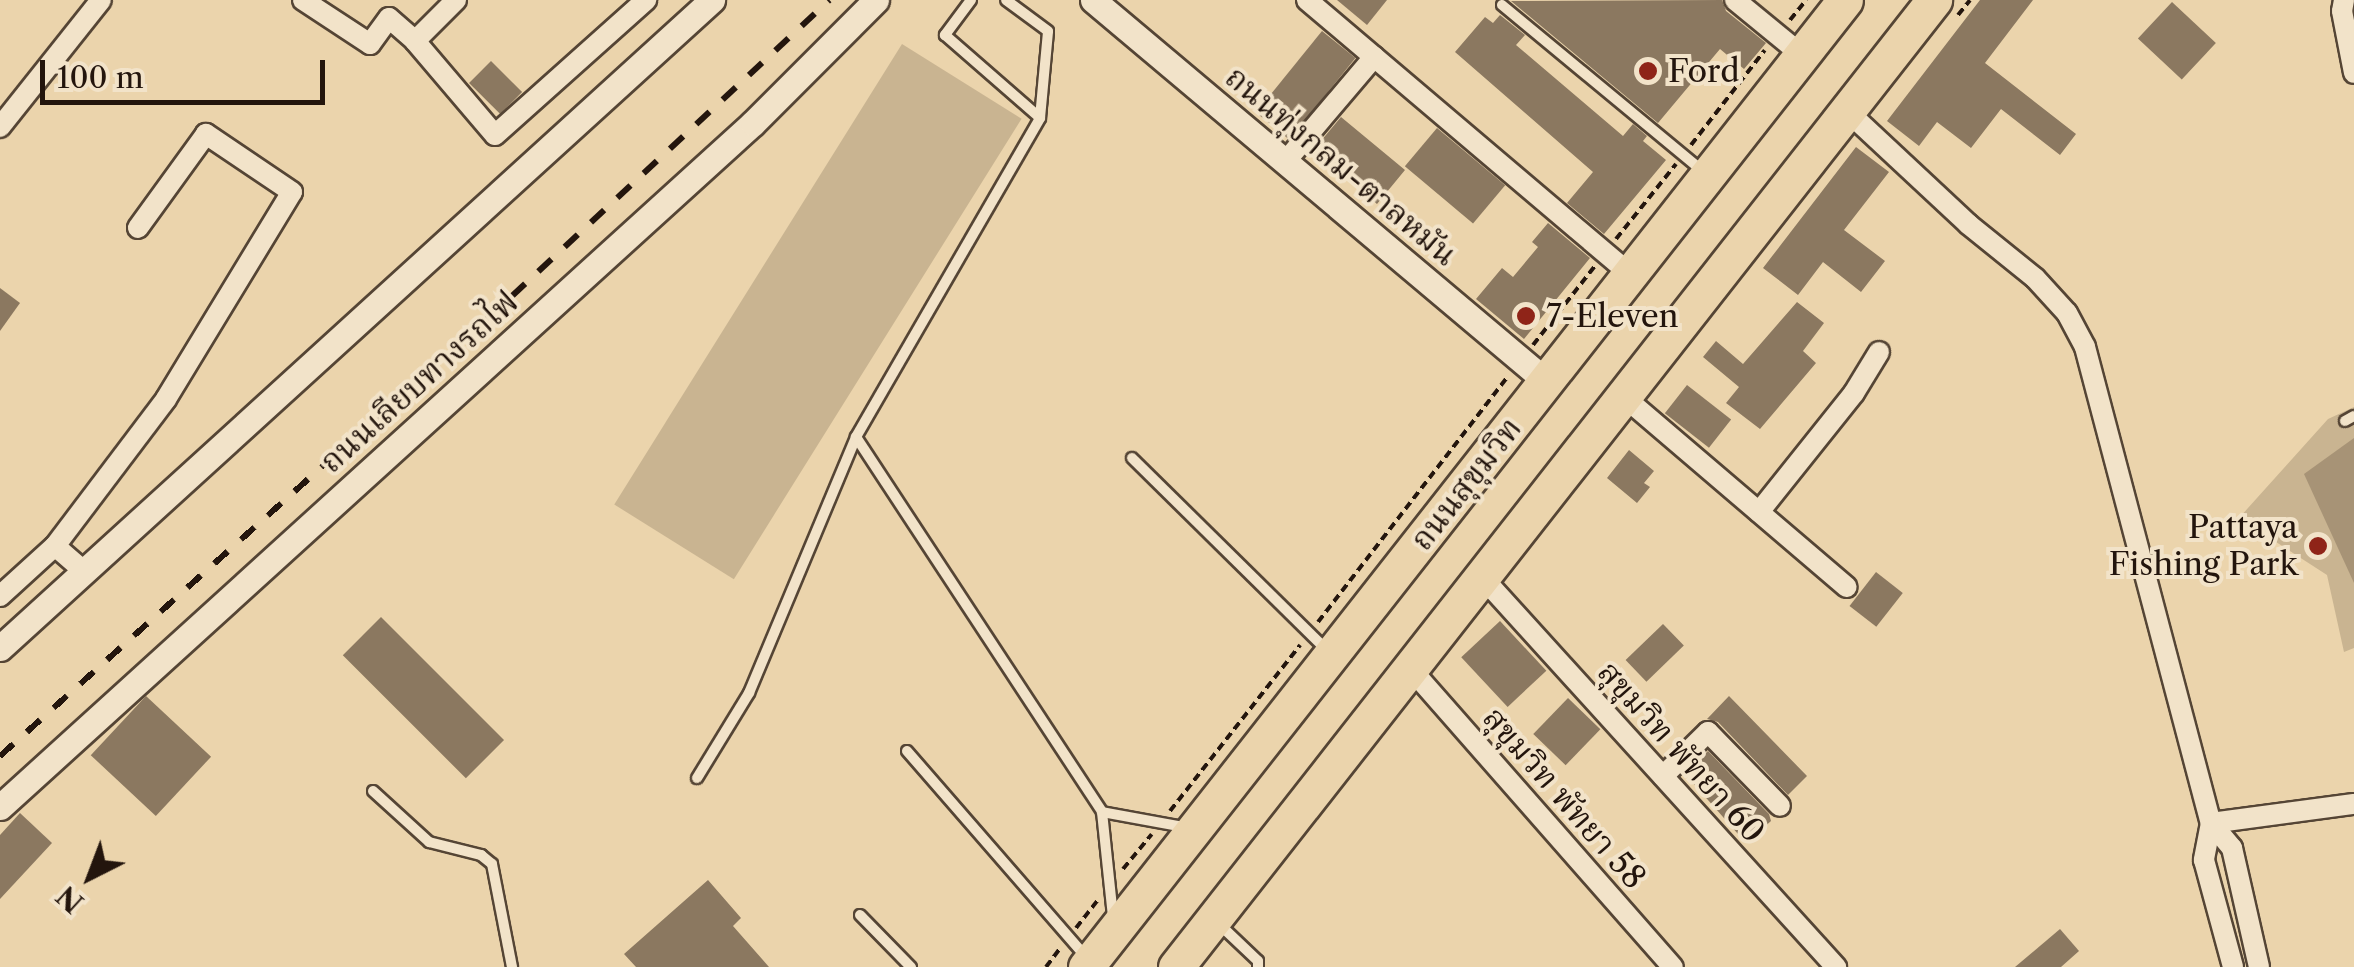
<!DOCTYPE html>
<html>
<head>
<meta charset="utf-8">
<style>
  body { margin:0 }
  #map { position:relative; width:2354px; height:967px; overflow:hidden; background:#ebd4ac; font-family:"Libre Caslon Text","Noto Serif Thai",serif }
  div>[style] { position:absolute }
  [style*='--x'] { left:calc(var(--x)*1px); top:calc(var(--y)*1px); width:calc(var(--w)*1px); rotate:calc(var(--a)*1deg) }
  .green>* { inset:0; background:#c9b491; transform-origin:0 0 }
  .water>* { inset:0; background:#a79376 }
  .building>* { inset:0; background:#8b7860; transform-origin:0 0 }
  .path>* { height:4px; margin-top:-2px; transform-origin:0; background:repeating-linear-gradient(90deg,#23150d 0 8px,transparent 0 13px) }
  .roads { filter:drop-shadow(2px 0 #554535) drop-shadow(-2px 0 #554535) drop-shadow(0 2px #554535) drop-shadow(0 -2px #554535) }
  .service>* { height:10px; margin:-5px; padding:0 5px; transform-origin:5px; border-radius:5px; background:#f2e3c9 }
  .minor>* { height:20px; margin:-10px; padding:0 10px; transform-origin:10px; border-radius:10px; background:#f2e3c9 }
  .tertiary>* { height:25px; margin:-12.5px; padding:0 12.5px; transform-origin:12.5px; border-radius:12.5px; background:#f2e3c9 }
  .trunk>* { height:35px; margin:-17.5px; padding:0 17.5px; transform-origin:17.5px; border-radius:17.5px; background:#ebd4ac }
  .rail>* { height:6px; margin-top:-3px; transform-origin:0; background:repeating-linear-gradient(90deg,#23150d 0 18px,transparent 0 36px) }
  .dots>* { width:28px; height:28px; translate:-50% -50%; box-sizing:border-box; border:5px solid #f2e3c9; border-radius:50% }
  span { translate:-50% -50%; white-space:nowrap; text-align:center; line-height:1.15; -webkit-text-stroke:8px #f2e3c9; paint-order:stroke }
  .poi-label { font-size:32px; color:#23150d }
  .left { translate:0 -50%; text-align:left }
  .right { translate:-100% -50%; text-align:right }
  .street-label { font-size:32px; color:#23150d }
  .north { position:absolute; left:40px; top:827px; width:100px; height:100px; -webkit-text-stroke:8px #f2e3c9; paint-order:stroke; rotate:222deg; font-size:28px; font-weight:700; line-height:40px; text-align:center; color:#23150d }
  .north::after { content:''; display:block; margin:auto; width:35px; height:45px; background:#23150d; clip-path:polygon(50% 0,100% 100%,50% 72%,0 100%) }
  .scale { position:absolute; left:40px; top:60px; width:285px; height:45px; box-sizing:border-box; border:5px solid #23150d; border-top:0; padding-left:12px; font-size:30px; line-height:35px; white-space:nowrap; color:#23150d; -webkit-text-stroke:8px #f2e3c9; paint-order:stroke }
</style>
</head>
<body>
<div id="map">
  <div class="green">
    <div style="left:902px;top:44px;width:141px;height:543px;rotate:32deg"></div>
    <div style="clip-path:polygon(2354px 407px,2354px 648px,2344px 652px,2327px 575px,2239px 518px,2328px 419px)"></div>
  </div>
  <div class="water">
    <div style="clip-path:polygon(2354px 438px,2354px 583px,2304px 474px)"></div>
  </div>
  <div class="building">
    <div style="clip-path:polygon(1337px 0,1387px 0,1367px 25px)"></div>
    <div style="clip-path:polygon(1722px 0,1726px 11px,1766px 43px,1744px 69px,1720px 49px,1658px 123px,1511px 1px)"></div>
    <div style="clip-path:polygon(1980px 0,2033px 0,1985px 63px,2076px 134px,2060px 155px,2001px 109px,1971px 148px,1937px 122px,1919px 146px,1887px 121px)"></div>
    <div style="left:2172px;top:2px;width:60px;height:50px;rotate:43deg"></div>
    <div style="clip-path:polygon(1500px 15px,1525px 35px,1516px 45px,1623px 136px,1633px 124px,1647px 136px,1643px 141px,1666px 160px,1604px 234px,1567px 203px,1593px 172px,1455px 52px,1485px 17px,1493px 23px)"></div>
    <div style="left:1322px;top:31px;width:43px;height:105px;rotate:39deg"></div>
    <div style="left:491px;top:61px;width:44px;height:31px;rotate:45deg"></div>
    <div style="clip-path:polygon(1341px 117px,1405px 170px,1377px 204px,1333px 167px,1330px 171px,1310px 154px)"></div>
    <div style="left:1437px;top:128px;width:89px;height:50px;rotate:40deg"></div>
    <div style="clip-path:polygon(1856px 147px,1889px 172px,1844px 230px,1885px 261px,1861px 292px,1823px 262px,1798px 295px,1763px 268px)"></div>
    <div style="clip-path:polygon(1548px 223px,1590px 258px,1524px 339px,1476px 299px,1502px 268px,1513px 277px,1538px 247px,1532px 242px)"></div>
    <div style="clip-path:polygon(0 288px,20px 303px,0 331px)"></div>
    <div style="clip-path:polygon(1797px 302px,1824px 323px,1803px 351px,1816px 363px,1760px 429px,1726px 403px,1739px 387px,1703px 357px,1716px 341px,1743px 364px)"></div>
    <div style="left:1687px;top:385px;width:56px;height:36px;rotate:38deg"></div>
    <div style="clip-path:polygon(1629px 450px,1654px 471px,1644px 483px,1650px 487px,1637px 503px,1607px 478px)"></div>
    <div style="left:1876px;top:572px;width:34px;height:43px;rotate:38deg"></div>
    <div style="left:381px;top:617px;width:174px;height:54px;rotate:45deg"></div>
    <div style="left:1500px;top:621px;width:68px;height:53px;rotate:47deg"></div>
    <div style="left:1663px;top:624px;width:30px;height:52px;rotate:46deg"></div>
    <div style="left:146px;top:696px;width:89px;height:81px;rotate:43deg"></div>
    <div style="clip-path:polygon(1729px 696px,1807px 776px,1788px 795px,1718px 722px,1707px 719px)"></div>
    <div style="left:1568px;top:698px;width:45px;height:50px;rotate:44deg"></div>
    <div style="clip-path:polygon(1708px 751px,1769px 814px,1771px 821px,1746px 843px,1685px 774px)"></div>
    <div style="clip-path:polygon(20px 813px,52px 843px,0 899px,0 835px)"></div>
    <div style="clip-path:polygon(708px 880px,741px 918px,733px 926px,769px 967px,636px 967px,624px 954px)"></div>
    <div style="clip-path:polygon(2060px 929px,2079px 951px,2061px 967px,2015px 967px)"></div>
  </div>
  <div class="path">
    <div style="--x:1958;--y:15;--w:19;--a:-51"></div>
    <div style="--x:1790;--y:20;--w:26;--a:-51"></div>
    <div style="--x:1691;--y:145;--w:120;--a:-52.1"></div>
    <div style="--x:1616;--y:239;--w:96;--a:-51.3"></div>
    <div style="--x:1533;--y:345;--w:100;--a:-51.9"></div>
    <div style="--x:1318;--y:622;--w:311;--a:-52.3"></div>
    <div style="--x:1170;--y:811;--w:211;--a:-51.9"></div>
    <div style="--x:1123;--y:869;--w:45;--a:-50.4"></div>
    <div style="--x:1076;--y:928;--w:36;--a:-52"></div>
    <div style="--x:1046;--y:967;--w:25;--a:-53"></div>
  </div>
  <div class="roads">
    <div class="service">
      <div style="--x:971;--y:0;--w:44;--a:126.6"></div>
      <div style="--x:945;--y:35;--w:126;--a:41.1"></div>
      <div style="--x:1040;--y:118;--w:87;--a:-84.7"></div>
      <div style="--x:1048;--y:31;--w:52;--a:-143.6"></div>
      <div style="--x:1502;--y:5;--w:261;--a:39.6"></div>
      <div style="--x:2345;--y:421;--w:10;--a:-29"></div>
      <div style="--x:856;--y:437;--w:448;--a:56.7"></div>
      <div style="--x:1102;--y:812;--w:106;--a:84"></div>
      <div style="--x:1132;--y:458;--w:274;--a:44.6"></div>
      <div style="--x:907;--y:751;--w:273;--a:49"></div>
      <div style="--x:697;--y:778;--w:100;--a:-58.5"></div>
      <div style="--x:749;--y:693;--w:277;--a:-67.3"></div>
      <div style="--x:856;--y:437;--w:368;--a:-60"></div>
      <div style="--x:373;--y:791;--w:76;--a:42.3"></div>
      <div style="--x:429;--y:842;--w:54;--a:14"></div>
      <div style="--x:481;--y:855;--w:14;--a:39"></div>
      <div style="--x:492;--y:864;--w:105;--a:79"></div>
      <div style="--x:1102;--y:812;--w:83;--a:10.4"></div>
      <div style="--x:860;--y:915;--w:73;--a:45.6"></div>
      <div style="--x:1218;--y:923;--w:55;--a:43.5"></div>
      <div style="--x:1258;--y:961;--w:6;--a:90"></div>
    </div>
    <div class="minor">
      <div style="--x:303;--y:0;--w:80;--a:33.3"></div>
      <div style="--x:370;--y:44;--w:32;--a:-54"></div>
      <div style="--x:389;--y:18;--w:35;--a:41"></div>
      <div style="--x:415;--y:41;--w:123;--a:49.6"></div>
      <div style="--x:495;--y:135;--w:203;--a:-41.8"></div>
      <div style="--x:1307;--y:0;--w:424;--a:40.3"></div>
      <div style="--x:1735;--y:0;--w:87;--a:39.4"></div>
      <div style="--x:2344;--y:0;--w:11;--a:100"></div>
      <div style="--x:2342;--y:11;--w:63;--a:79"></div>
      <div style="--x:415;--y:41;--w:58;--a:-45"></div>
      <div style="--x:1847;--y:111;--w:166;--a:43"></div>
      <div style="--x:1968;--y:224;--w:86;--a:38.9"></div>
      <div style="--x:2035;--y:278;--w:47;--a:47.6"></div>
      <div style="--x:2067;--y:313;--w:38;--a:62"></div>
      <div style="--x:2085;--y:347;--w:492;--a:75.2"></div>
      <div style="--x:2211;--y:823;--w:144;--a:-7.6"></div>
      <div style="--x:0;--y:127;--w:162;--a:-51.5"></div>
      <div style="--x:1285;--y:162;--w:138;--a:-49.7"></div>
      <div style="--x:1623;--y:396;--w:294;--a:40.5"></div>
      <div style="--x:1759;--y:512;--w:152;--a:-51.4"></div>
      <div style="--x:1854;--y:393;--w:48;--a:-58.6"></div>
      <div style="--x:55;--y:546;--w:184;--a:-52.9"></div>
      <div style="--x:166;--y:399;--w:242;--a:-58.7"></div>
      <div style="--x:292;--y:192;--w:104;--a:-146"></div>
      <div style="--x:206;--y:134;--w:116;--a:125.9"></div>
      <div style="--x:1482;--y:577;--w:527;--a:47.77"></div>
      <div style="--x:0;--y:596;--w:74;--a:-42.3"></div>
      <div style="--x:55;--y:546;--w:40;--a:41"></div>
      <div style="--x:1410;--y:668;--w:398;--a:48.7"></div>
      <div style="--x:1663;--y:776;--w:63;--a:-44.4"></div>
      <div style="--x:1708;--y:732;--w:103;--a:45.8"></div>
      <div style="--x:2211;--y:823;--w:33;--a:50"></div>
      <div style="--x:2232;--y:848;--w:122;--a:77.2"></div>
      <div style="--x:2211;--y:823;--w:38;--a:101"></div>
      <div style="--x:2204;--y:860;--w:111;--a:74.8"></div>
    </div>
    <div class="tertiary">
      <div style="--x:1093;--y:0;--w:592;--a:40.07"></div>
      <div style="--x:0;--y:648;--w:963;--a:-42.31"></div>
      <div style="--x:0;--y:807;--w:1017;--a:-42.25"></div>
      <div style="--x:753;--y:123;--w:174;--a:-45"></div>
    </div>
    <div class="trunk">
      <div style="--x:1086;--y:967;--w:1229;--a:-51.87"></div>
      <div style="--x:1176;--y:967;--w:1229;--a:-51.91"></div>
    </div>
  </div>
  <div class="rail">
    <div style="--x:0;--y:756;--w:688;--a:-41.94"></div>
    <div style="--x:512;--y:296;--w:434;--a:-43"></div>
  </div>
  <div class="dots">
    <div style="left:1648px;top:71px;background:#8f2418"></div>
    <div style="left:1526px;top:316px;background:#8f2418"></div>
    <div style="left:2318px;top:546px;background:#8f2418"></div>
  </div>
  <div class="poi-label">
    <span class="left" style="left:1668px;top:71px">Ford</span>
    <span class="left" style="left:1546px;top:316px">7-Eleven</span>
    <span class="right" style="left:2298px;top:546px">Pattaya<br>Fishing Park</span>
  </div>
  <div class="street-label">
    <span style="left:1341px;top:166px;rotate:40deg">ถนนทุ่งกลม-ตาลหมัน</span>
    <span style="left:419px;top:382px;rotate:-42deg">ถนนเลียบทางรถไฟ</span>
    <span style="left:1466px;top:484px;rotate:-52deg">ถนนสุขุมวิท</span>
    <span style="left:1681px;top:752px;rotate:48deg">สุขุมวิท พัทยา 60</span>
    <span style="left:1564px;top:798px;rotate:49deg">สุขุมวิท พัทยา 58</span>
  </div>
  <div class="north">N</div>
  <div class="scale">100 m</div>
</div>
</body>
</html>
